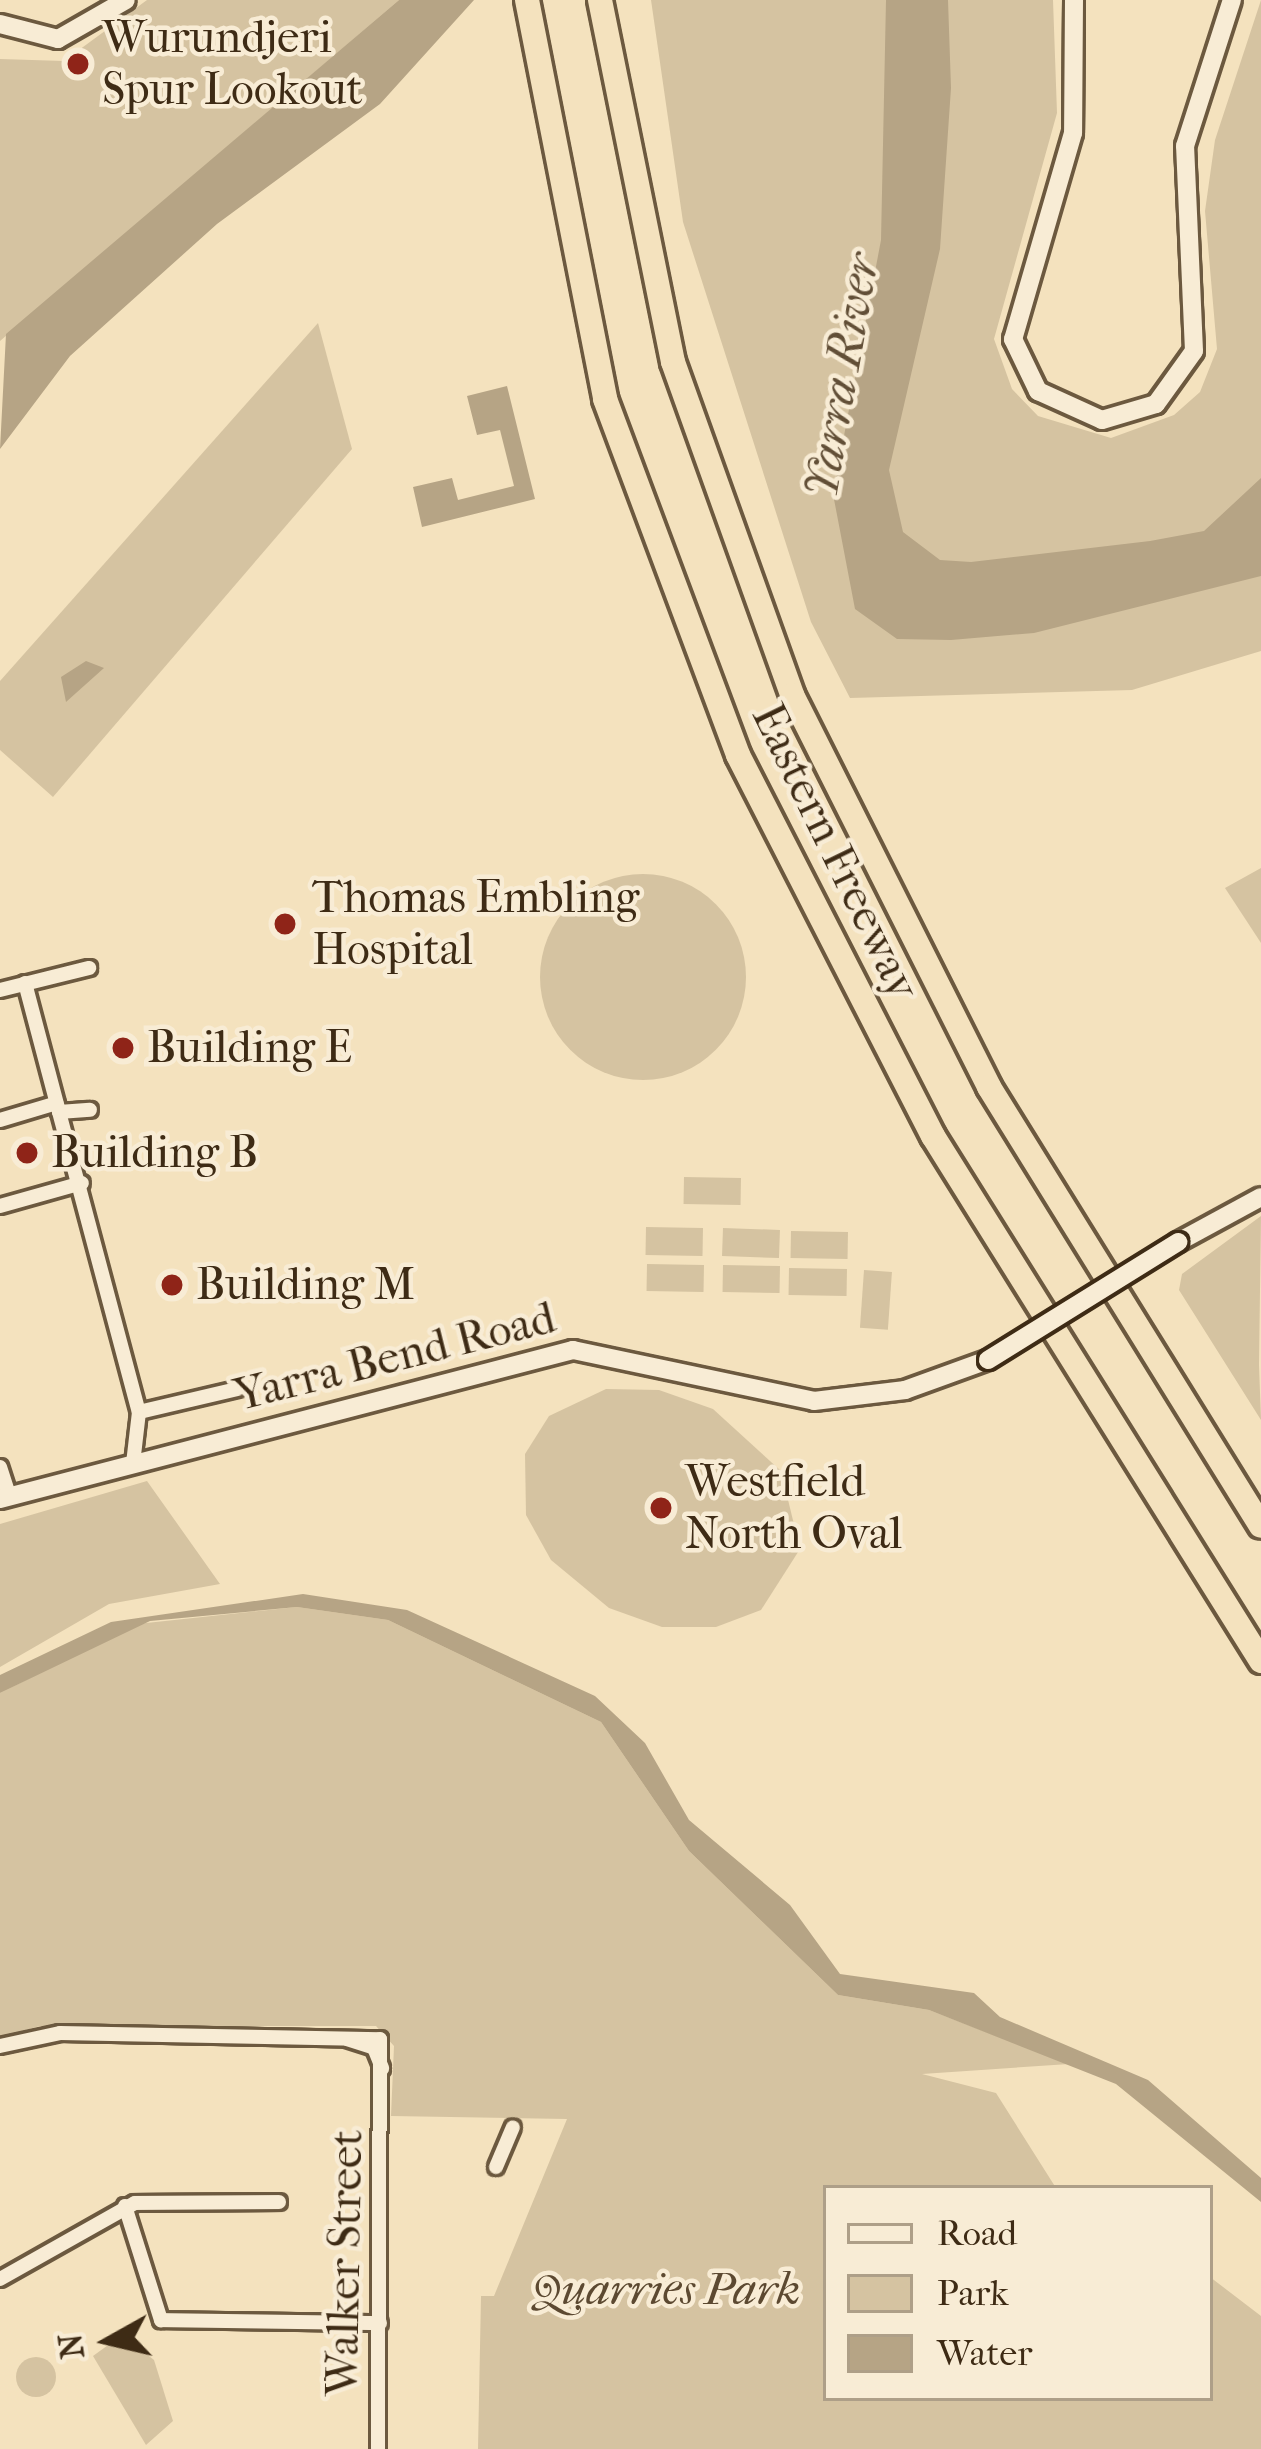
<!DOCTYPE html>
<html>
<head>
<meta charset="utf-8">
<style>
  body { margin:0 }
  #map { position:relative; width:1261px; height:2449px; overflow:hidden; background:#f4e2be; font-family:"IM FELL French Canon",serif }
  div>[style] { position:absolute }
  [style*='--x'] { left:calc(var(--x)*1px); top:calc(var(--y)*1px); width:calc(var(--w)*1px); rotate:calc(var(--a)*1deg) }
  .green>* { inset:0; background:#d5c3a1; transform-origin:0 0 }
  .round { border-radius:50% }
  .water>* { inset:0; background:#b6a485 }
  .roads { filter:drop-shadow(3px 0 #6c593f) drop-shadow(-3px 0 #6c593f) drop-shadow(0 3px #6c593f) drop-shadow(0 -3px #6c593f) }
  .street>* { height:14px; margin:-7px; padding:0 7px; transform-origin:7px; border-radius:7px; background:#f8ecd5 }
  .secondary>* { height:18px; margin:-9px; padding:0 9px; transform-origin:9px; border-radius:9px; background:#f8ecd5 }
  .highway>* { height:24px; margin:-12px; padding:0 12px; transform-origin:12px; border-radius:12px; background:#f4e2be }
  .bridges { filter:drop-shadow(3px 0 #3e2b15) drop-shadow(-3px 0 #3e2b15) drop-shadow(0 3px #3e2b15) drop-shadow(0 -3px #3e2b15) }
  .secondary-bridge>* { height:18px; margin:-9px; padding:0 9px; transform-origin:9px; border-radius:9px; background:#f8ecd5 }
  .dots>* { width:33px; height:33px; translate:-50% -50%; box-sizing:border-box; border:6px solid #f8ecd5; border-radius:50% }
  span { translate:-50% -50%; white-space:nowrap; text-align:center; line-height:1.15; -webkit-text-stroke:9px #f8ecd5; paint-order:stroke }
  .poi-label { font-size:45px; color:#3e2b15 }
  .left { translate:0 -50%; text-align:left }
  .street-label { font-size:45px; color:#3e2b15 }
  .park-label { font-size:45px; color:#5c4931; font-style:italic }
  .water-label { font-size:48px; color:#624f37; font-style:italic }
  .legend { position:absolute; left:823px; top:2185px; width:390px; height:216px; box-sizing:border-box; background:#f8ecd5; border:3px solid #ae9f88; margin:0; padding:15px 21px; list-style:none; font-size:36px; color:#3e2b15 }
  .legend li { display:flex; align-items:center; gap:24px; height:60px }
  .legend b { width:60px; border:3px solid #ae9f88 }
  .north { position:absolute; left:48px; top:2281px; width:120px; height:120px; -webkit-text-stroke:9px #f8ecd5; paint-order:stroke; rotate:262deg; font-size:33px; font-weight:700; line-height:48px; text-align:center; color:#3e2b15 }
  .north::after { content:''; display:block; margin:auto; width:42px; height:54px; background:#3e2b15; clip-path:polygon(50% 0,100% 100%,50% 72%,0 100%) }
</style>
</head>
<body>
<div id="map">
  <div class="green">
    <div style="clip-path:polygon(147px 0,399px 0,0 341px,0 59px,64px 61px)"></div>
    <div style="clip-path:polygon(651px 0,1053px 0,1057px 113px,994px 339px,1012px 389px,1038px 416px,1111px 438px,1174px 415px,1200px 392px,1217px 349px,1205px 211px,1215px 140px,1261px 0,1261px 651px,1132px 690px,850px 698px,811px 622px,683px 222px)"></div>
    <div style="clip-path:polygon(318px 323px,352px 449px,53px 797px,0 750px,0 681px)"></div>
    <div style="clip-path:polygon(1261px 868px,1261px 943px,1225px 888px)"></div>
    <div class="round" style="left:540px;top:874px;width:206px;height:206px"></div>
    <div style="left:684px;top:1177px;width:57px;height:27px;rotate:1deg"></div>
    <div style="clip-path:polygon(1261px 1216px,1259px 1365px,1261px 1420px,1179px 1290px,1182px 1274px)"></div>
    <div style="left:646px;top:1227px;width:57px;height:28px;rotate:1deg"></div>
    <div style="left:723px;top:1228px;width:57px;height:28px;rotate:2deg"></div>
    <div style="left:791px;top:1231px;width:57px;height:27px;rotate:1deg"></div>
    <div style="left:647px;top:1264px;width:57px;height:27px;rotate:1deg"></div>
    <div style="left:723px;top:1265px;width:57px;height:27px;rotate:1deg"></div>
    <div style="left:789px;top:1268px;width:58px;height:27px;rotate:1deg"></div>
    <div style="left:864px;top:1270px;width:28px;height:58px;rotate:4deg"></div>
    <div style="clip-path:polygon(606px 1389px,659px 1390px,713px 1409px,781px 1471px,800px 1549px,761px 1610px,716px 1627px,662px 1627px,609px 1608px,551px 1560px,526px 1515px,525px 1454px,549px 1416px)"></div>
    <div style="clip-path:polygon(147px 1481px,220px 1584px,109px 1604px,0 1667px,0 1524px)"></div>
    <div style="clip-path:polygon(297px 1607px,388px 1620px,601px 1722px,689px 1851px,838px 1995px,929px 2010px,1069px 2064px,922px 2074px,996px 2093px,1056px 2188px,826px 2188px,826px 2398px,1210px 2398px,1210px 2277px,1261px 2316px,1261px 2449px,478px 2449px,481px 2296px,494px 2296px,567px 2119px,391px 2116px,394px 2046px,376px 2026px,40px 2026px,0 2037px,0 1693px,137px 1624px)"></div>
    <div style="clip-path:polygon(122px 2335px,154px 2360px,173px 2421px,146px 2445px,93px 2356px)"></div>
    <div class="round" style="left:16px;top:2357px;width:40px;height:40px"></div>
  </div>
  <div class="water">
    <div style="clip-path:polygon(399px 0,474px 0,380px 104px,217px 224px,70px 356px,0 449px,6px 334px)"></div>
    <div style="clip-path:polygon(886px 0,948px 0,951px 88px,940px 249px,889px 470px,903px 532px,940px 560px,971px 562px,1150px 541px,1204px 531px,1261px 478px,1261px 576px,1034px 633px,951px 640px,897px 639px,855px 609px,833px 494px,881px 240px)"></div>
    <div style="clip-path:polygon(507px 386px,535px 499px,422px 527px,413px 487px,452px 478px,458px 500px,514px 486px,500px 430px,477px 435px,467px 396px)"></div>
    <div style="clip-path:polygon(86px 661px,104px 668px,66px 702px,61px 677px)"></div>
    <div style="clip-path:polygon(303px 1594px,407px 1610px,595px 1696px,645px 1743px,689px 1820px,790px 1905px,840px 1974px,974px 1993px,1000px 2017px,1148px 2080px,1261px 2178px,1261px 2202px,1116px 2084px,929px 2010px,838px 1995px,689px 1851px,601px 1722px,388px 1620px,297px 1607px,150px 1621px,0 1693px,0 1675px,111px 1622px)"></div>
  </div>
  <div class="roads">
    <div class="street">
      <div style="--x:25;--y:983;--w:133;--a:75.2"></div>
      <div style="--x:59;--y:1112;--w:31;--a:-4"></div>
      <div style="--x:0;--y:990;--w:92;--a:-13.9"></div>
      <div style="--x:59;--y:1112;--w:310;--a:75.1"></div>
      <div style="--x:139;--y:1412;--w:52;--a:96.6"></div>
      <div style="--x:0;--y:1120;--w:59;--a:-16.6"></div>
      <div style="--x:0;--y:1206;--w:85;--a:-15.7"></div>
      <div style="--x:139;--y:1412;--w:101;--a:-13.2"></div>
      <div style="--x:0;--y:1467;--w:32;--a:72"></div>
      <div style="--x:347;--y:2039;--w:28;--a:18"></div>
      <div style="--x:374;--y:2048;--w:22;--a:68"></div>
      <div style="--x:0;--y:2046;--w:61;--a:-12.2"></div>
      <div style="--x:60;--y:2033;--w:320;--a:1.1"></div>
      <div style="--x:380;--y:2039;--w:410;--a:90.3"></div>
      <div style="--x:496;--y:2167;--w:43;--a:-67"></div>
      <div style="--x:125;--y:2206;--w:120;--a:72.5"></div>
      <div style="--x:161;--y:2320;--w:219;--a:0.8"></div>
      <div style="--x:0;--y:2279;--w:155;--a:-29.4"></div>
      <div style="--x:135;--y:2203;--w:144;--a:-0.4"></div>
    </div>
    <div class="secondary">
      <div style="--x:1074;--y:0;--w:133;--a:90.4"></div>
      <div style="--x:1073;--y:133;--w:215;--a:106.2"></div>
      <div style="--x:1013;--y:339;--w:58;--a:64.3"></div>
      <div style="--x:1038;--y:391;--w:70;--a:24.4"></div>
      <div style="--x:1102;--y:420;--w:56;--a:-16.5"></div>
      <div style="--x:1156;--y:404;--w:65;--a:-54.4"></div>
      <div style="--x:1194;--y:351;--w:205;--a:-92.5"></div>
      <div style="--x:1185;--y:146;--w:153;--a:-72.2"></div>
      <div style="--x:0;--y:24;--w:60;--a:14.5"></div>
      <div style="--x:58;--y:39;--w:78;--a:-29.8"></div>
      <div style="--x:1178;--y:1242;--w:94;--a:-28.5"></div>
      <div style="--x:0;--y:1499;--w:592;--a:-14.58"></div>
      <div style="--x:573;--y:1350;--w:246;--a:11.9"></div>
      <div style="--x:814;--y:1401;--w:92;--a:-6.9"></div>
      <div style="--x:905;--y:1390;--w:88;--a:-19.9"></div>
    </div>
    <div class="highway">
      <div style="--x:527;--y:0;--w:407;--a:78.9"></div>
      <div style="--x:605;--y:399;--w:380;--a:69.5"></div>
      <div style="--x:738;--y:755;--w:428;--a:62.9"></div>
      <div style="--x:933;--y:1136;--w:619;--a:58"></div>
      <div style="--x:600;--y:0;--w:369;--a:78.6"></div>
      <div style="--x:673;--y:362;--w:354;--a:70.3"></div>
      <div style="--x:792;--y:695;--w:439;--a:63.3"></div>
      <div style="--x:989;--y:1087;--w:516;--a:58.22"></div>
    </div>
  </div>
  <div class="bridges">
    <div class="secondary-bridge">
      <div style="--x:988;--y:1360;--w:224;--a:-31.8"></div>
    </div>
  </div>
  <div class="dots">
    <div style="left:78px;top:64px;background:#8f2418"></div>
    <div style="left:285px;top:924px;background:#8f2418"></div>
    <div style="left:123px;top:1048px;background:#8f2418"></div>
    <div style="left:27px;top:1153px;background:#8f2418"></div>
    <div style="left:172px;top:1285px;background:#8f2418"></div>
    <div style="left:661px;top:1508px;background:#8f2418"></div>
  </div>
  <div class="poi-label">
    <span class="left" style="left:102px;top:64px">Wurundjeri<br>Spur Lookout</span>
    <span class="left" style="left:312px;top:924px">Thomas Embling<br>Hospital</span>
    <span class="left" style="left:147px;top:1048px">Building E</span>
    <span class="left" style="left:51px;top:1153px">Building B</span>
    <span class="left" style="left:196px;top:1285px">Building M</span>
    <span class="left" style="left:685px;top:1508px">Westfield<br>North Oval</span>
  </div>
  <div class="street-label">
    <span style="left:835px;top:852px;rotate:64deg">Eastern Freeway</span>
    <span style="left:395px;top:1357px;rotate:-14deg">Yarra Bend Road</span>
    <span style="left:345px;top:2263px;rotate:-89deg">Walker Street</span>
  </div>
  <div class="park-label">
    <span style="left:666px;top:2290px">Quarries Park</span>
  </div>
  <div class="water-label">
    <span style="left:842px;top:376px;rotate:-80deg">Yarra River</span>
  </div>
  <ul class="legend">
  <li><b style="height:15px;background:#f8ecd5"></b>Road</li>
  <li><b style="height:33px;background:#d5c3a1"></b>Park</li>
  <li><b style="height:33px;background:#b6a485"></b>Water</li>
  </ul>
  <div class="north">N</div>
</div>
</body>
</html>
